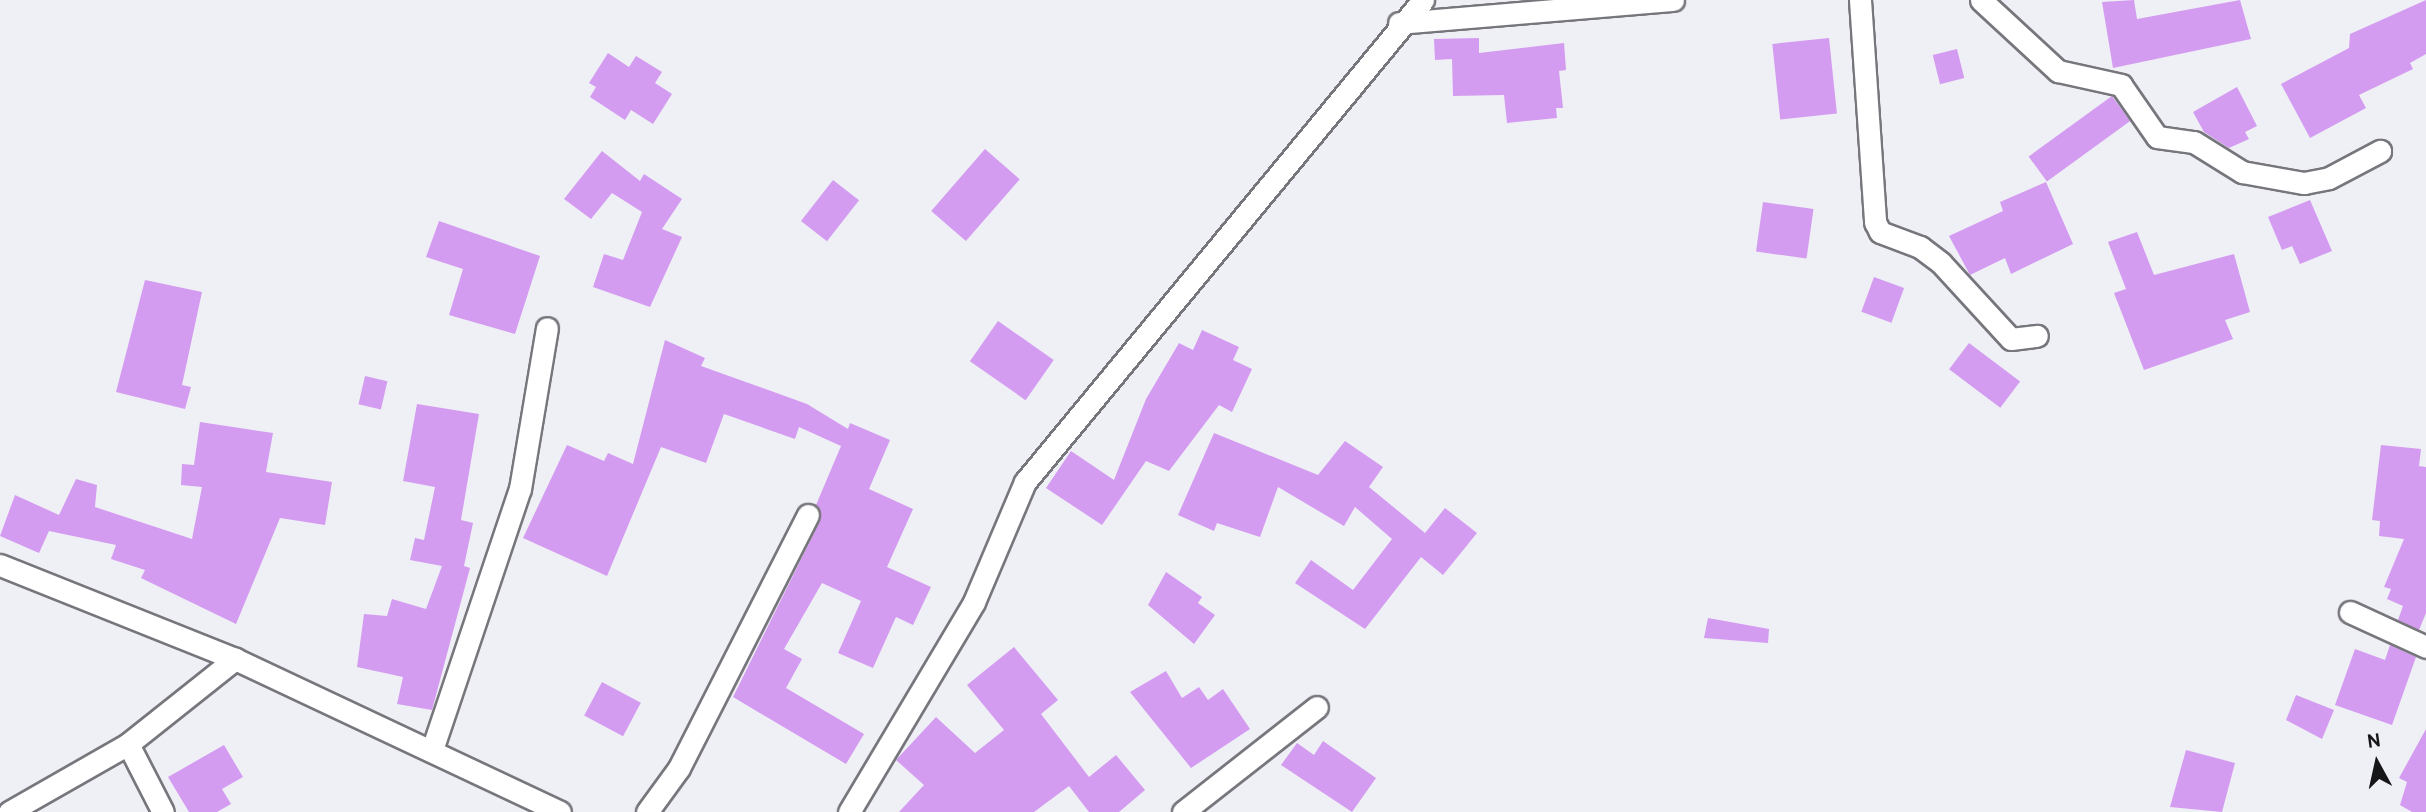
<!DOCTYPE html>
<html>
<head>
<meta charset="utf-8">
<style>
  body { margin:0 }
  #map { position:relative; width:2426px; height:812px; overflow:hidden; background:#efeff6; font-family:Overpass,sans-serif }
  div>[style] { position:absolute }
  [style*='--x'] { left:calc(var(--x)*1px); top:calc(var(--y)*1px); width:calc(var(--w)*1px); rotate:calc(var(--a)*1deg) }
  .building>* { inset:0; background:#d49cf0; transform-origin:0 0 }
  .roads { filter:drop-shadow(2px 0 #77767d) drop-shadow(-2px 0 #77767d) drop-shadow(0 2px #77767d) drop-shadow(0 -2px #77767d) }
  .minor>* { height:21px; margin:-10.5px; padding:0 10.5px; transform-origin:10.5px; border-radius:10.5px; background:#fff }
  span { translate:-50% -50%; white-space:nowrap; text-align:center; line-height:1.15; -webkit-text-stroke:5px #efeff6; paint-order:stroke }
  .north { position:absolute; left:2342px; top:728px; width:70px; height:70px; -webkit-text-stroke:5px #efeff6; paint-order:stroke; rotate:352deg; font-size:19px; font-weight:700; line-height:28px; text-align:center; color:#161618 }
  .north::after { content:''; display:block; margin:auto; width:24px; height:32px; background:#161618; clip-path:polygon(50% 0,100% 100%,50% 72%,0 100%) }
</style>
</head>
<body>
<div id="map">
  <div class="building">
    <div style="clip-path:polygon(2134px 0,2137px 19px,2240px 0,2251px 39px,2113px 68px,2102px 2px)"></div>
    <div style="clip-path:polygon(2426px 0,2426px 54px,2410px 63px,2413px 69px,2359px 95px,2366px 108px,2310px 138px,2281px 84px,2349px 48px,2350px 34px)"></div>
    <div style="clip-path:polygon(1479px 38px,1479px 53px,1564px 43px,1566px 70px,1559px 71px,1563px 108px,1556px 108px,1557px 118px,1507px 123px,1504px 95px,1453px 96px,1452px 59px,1435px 60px,1434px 39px)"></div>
    <div style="left:1829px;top:38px;width:76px;height:57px;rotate:84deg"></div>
    <div style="left:1957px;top:49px;width:30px;height:25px;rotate:76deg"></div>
    <div style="clip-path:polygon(608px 53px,629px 67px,636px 56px,662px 72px,655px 83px,672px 94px,653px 124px,631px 110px,625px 120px,590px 97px,596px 87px,589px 83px)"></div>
    <div style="clip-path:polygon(2237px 87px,2257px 126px,2245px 132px,2249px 139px,2229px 148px,2204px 132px,2193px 112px)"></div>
    <div style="left:2112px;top:96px;width:31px;height:103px;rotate:54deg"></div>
    <div style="left:985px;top:149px;width:46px;height:82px;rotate:41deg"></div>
    <div style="clip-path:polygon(602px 151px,640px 181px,644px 174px,682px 199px,662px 229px,682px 237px,650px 307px,593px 287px,604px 254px,623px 260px,642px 212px,612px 193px,591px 219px,564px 199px)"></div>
    <div style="left:833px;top:180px;width:33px;height:52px;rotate:38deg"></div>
    <div style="clip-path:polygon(2046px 182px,2073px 244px,2011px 274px,2005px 258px,1970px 275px,1949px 236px,2003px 211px,2000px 202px)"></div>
    <div style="clip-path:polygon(2310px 200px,2332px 251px,2300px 264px,2292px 246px,2282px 250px,2268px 217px)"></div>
    <div style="left:1763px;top:202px;width:51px;height:50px;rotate:8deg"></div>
    <div style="clip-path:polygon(439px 221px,540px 256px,515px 334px,449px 315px,463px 269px,426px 257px)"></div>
    <div style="clip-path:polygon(2137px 232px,2154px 275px,2234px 254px,2250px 312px,2225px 320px,2233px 339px,2144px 370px,2114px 293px,2126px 289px,2108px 242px)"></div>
    <div style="left:1874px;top:277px;width:32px;height:37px;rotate:20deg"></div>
    <div style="clip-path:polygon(145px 280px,202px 292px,182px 385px,191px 387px,185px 409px,116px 392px)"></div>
    <div style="left:998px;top:321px;width:68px;height:49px;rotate:35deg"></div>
    <div style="clip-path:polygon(1202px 330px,1239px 347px,1233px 360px,1252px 369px,1232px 412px,1219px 405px,1169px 471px,1146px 461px,1102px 525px,1046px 488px,1071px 451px,1114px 480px,1146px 399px,1179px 343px,1193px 350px)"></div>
    <div style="clip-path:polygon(665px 340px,705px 358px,701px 366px,807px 404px,848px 429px,850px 423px,890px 440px,869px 489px,913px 509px,887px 567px,931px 587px,913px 625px,896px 617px,873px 668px,838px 653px,861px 601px,822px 583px,784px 649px,802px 659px,786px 688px,864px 734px,846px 764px,733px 697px,820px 521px,816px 505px,841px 446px,799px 427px,795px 439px,724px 414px,706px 463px,661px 447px,607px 576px,523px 538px,567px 445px,604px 461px,608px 453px,633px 464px)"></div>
    <div style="left:1969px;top:343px;width:64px;height:33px;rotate:37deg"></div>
    <div style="left:365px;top:376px;width:23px;height:29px;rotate:13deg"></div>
    <div style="clip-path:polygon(417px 404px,479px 414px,461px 520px,473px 523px,464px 566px,470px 568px,432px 710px,397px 704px,403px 677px,357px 667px,364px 614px,387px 616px,392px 599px,426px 609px,442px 566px,410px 560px,415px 538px,424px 540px,435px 487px,403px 481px)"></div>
    <div style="clip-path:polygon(200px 422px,273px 433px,266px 472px,332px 482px,325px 525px,280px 518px,236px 624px,141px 578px,145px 570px,111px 559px,116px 545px,49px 531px,39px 553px,0 536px,15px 495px,59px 515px,76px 479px,97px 485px,95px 507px,192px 539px,202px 487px,181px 485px,182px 464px,194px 465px)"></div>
    <div style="clip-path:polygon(1214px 433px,1318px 475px,1345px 441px,1383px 467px,1369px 487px,1425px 533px,1445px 508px,1477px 533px,1443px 575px,1421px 557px,1365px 629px,1295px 583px,1311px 560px,1353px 590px,1392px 539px,1355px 507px,1344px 526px,1278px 487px,1260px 537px,1217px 523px,1214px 531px,1178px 515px)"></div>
    <div style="clip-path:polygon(2381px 445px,2421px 449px,2419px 466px,2426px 467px,2426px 613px,2419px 630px,2398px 620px,2403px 606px,2387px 599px,2391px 589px,2384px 587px,2404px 539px,2379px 536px,2380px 521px,2372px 520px)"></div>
    <div style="clip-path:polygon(1166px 572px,1202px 597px,1198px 603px,1215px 615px,1194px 644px,1148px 605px)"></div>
    <div style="clip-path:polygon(1708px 618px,1769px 629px,1768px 643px,1704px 638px)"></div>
    <div style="clip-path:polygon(2390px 645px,2416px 657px,2392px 725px,2335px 705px,2355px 649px,2385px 660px)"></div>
    <div style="clip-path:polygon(1014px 647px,1058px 700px,1041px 714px,1089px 777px,1116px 755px,1145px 790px,1119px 812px,1089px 812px,1069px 786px,1034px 812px,899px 812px,924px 785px,896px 760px,936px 717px,975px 753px,1004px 730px,967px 685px)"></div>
    <div style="clip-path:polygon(1166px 671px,1182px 698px,1199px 687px,1208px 700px,1223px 689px,1250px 729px,1191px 768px,1130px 692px)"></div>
    <div style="left:602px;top:682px;width:44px;height:38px;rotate:28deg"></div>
    <div style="clip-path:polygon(2296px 695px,2334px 710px,2322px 739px,2286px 720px)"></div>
    <div style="clip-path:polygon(2426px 729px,2426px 812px,2412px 812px,2400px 805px,2407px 782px,2399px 778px)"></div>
    <div style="clip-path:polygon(1323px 741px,1376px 778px,1352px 812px,1281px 765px,1297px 743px,1314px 755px)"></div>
    <div style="clip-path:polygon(224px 745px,243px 777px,222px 789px,231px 804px,217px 812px,189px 812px,168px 777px)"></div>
    <div style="clip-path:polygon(2186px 750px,2235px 763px,2222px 812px,2170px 807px)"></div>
  </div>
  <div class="roads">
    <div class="minor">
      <div style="--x:1860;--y:0;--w:223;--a:86.1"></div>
      <div style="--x:1875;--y:222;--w:11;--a:63"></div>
      <div style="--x:1880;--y:232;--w:43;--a:20.6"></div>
      <div style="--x:1920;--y:247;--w:26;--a:37"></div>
      <div style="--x:1941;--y:263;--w:103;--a:47.4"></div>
      <div style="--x:2011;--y:339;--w:26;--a:-7"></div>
      <div style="--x:1981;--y:0;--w:105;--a:42.7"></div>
      <div style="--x:2058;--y:71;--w:65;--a:12.5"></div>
      <div style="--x:2121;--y:85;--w:63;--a:55.3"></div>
      <div style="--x:2157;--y:137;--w:37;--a:8"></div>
      <div style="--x:2194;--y:142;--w:57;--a:32"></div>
      <div style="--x:2242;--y:172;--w:63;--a:10.1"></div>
      <div style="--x:2304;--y:183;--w:25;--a:-11"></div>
      <div style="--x:2329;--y:178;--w:58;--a:-27.9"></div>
      <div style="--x:1399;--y:23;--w:275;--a:-4.8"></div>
      <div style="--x:0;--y:565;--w:253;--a:21.8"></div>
      <div style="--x:235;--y:659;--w:359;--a:25.2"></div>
      <div style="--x:2350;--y:612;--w:84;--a:24.7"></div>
      <div style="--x:128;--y:744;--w:76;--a:62.8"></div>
      <div style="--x:432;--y:750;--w:275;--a:-71.4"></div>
      <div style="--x:520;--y:489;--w:163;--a:-80.5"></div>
      <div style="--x:9;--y:812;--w:137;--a:-29.7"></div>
      <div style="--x:128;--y:744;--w:137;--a:-38.5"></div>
      <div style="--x:647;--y:812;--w:54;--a:-54"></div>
      <div style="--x:679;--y:768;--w:284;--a:-63"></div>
      <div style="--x:849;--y:812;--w:244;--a:-59.2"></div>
      <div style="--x:974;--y:602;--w:130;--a:-67"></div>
      <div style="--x:1025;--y:482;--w:625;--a:-50.45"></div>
      <div style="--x:1183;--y:812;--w:170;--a:-38.1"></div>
    </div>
  </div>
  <div class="north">N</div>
</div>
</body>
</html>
